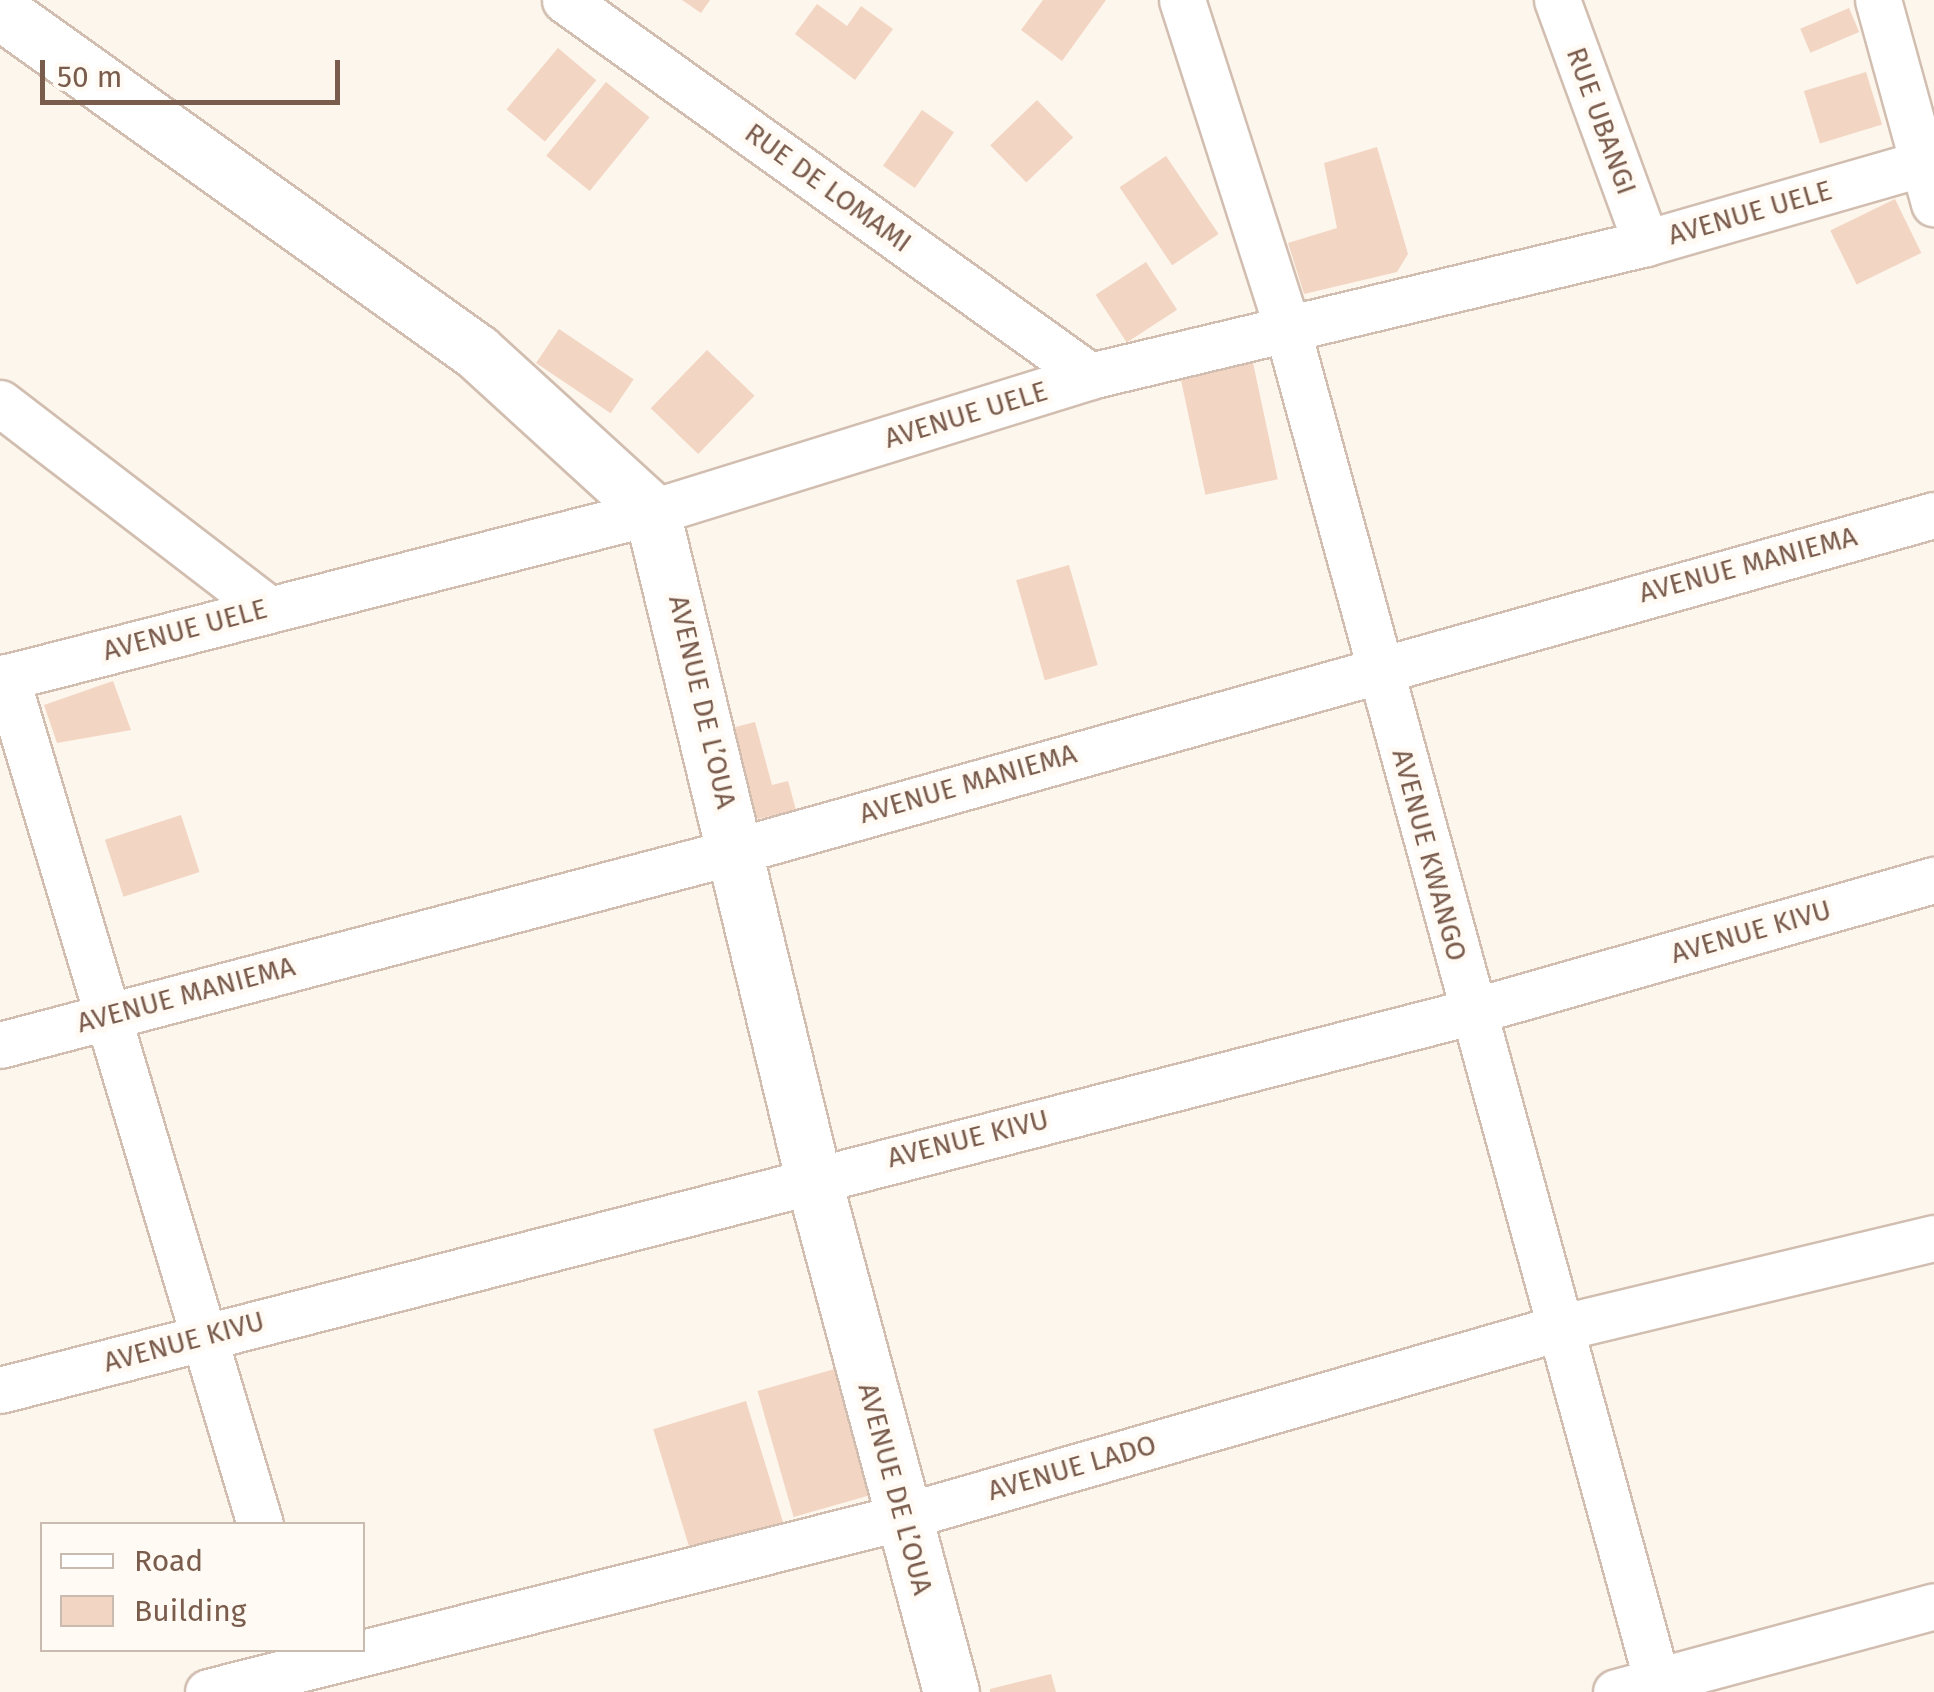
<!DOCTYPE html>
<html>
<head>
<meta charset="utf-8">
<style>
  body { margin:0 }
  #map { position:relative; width:1934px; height:1692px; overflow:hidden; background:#fdf6ec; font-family:"Fira Sans",sans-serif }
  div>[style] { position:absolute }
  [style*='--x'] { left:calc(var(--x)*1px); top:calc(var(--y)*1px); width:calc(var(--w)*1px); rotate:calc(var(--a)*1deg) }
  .building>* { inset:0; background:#f3d5c3; transform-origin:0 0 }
  .roads { filter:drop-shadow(2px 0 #d1beb0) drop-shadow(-2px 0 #d1beb0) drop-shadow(0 2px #d1beb0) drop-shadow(0 -2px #d1beb0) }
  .street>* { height:45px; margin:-22.5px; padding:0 22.5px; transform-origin:22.5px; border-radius:22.5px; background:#fff }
  .secondary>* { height:55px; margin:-27.5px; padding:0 27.5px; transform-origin:27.5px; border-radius:27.5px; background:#fff }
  span { translate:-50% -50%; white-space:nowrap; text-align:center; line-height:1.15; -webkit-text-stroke:9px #fffaf3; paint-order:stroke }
  .street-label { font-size:28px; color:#7a5c4d }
  .legend { position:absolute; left:40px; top:1522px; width:325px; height:130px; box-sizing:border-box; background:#fffaf3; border:2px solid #cabbb1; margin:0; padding:12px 18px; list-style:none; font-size:30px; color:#7a5c4d }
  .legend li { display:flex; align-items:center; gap:20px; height:50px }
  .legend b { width:50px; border:2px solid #cabbb1 }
  .scale { position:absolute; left:40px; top:60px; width:300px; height:45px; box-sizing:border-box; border:5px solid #7a5c4d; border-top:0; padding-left:12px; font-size:30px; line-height:35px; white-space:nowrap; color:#7a5c4d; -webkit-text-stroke:8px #fffaf3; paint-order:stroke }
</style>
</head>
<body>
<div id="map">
  <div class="building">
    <div style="clip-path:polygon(682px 0,710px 0,701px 13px)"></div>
    <div style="clip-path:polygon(1043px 0,1106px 0,1062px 61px,1021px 30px)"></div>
    <div style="clip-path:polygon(817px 4px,847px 26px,861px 6px,893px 29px,855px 80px,795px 34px)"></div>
    <div style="left:1849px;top:8px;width:26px;height:53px;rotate:67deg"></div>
    <div style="left:558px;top:48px;width:50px;height:80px;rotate:40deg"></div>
    <div style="left:1866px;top:72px;width:55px;height:65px;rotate:73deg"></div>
    <div style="left:606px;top:82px;width:56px;height:95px;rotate:39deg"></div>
    <div style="left:1037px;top:100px;width:52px;height:65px;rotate:46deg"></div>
    <div style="left:922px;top:110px;width:39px;height:68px;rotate:35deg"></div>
    <div style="clip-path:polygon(1377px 147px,1408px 254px,1397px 272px,1304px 294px,1288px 243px,1337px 228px,1324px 163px)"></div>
    <div style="left:1166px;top:156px;width:94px;height:56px;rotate:56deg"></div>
    <div style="left:1895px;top:199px;width:60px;height:72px;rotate:64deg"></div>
    <div style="left:1146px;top:262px;width:57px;height:60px;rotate:57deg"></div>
    <div style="left:559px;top:329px;width:90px;height:41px;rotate:34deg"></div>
    <div style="left:707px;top:350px;width:66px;height:81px;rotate:44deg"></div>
    <div style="left:1252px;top:358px;width:124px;height:74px;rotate:78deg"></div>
    <div style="left:1069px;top:565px;width:104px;height:55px;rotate:74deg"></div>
    <div style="clip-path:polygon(113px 681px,131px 730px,57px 743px,44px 705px)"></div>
    <div style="clip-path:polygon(755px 722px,772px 785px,788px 781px,796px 810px,749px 821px,724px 730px)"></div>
    <div style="left:181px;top:815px;width:60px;height:80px;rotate:72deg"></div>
    <div style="left:845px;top:1366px;width:131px;height:91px;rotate:74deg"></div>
    <div style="left:746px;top:1401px;width:131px;height:97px;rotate:73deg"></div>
    <div style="clip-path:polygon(1051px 1674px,1056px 1692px,990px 1692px,990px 1689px)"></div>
  </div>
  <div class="roads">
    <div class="street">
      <div style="--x:565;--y:0;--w:646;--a:35.61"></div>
      <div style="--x:1182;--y:0;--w:344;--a:72.2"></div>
      <div style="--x:1287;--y:328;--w:1414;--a:74.71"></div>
      <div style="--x:1557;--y:0;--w:259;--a:69.9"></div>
      <div style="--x:1878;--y:0;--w:211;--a:74.6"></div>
      <div style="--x:0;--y:403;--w:337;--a:37.5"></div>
      <div style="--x:6;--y:677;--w:884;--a:73.31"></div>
      <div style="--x:0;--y:679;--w:673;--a:-14.37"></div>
      <div style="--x:652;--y:512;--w:459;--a:-17.2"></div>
      <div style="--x:1090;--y:376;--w:572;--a:-13.45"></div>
      <div style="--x:1646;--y:243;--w:300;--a:-16.1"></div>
      <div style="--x:0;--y:1045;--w:761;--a:-14.77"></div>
      <div style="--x:736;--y:851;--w:1244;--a:-15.67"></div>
      <div style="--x:0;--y:1390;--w:1518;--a:-14.42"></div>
      <div style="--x:1470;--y:1012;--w:482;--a:-15.9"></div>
      <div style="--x:208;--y:1692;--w:716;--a:-14.15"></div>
      <div style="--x:902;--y:1517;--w:684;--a:-16.05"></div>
      <div style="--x:1559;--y:1328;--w:386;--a:-13.5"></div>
      <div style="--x:1616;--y:1692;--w:329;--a:-15.1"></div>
    </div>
    <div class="secondary">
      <div style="--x:0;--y:11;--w:586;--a:35.56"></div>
      <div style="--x:477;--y:352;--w:237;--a:42.4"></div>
      <div style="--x:652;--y:512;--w:685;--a:76.41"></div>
      <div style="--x:813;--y:1178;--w:532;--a:74.97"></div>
    </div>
  </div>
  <div class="street-label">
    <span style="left:1601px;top:121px;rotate:70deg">RUE UBANGI</span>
    <span style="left:828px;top:188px;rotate:36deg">RUE DE LOMAMI</span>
    <span style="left:1750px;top:213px;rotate:-16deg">AVENUE UELE</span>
    <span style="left:966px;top:415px;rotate:-17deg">AVENUE UELE</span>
    <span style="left:1748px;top:565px;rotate:-15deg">AVENUE MANIEMA</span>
    <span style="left:185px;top:630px;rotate:-15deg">AVENUE UELE</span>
    <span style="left:702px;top:702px;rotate:77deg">AVENUE DE L’OUA</span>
    <span style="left:968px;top:784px;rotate:-16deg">AVENUE MANIEMA</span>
    <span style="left:1429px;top:855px;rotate:75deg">AVENUE KWANGO</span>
    <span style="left:1751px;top:932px;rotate:-16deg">AVENUE KIVU</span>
    <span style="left:186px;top:995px;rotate:-15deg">AVENUE MANIEMA</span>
    <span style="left:968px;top:1139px;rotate:-14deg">AVENUE KIVU</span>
    <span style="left:184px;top:1342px;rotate:-15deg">AVENUE KIVU</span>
    <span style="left:1072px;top:1468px;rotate:-16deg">AVENUE LADO</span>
    <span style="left:895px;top:1489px;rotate:75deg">AVENUE DE L’OUA</span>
  </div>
  <ul class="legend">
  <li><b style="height:12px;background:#fff"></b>Road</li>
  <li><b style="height:28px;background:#f3d5c3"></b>Building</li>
  </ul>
  <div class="scale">50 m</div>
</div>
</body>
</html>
